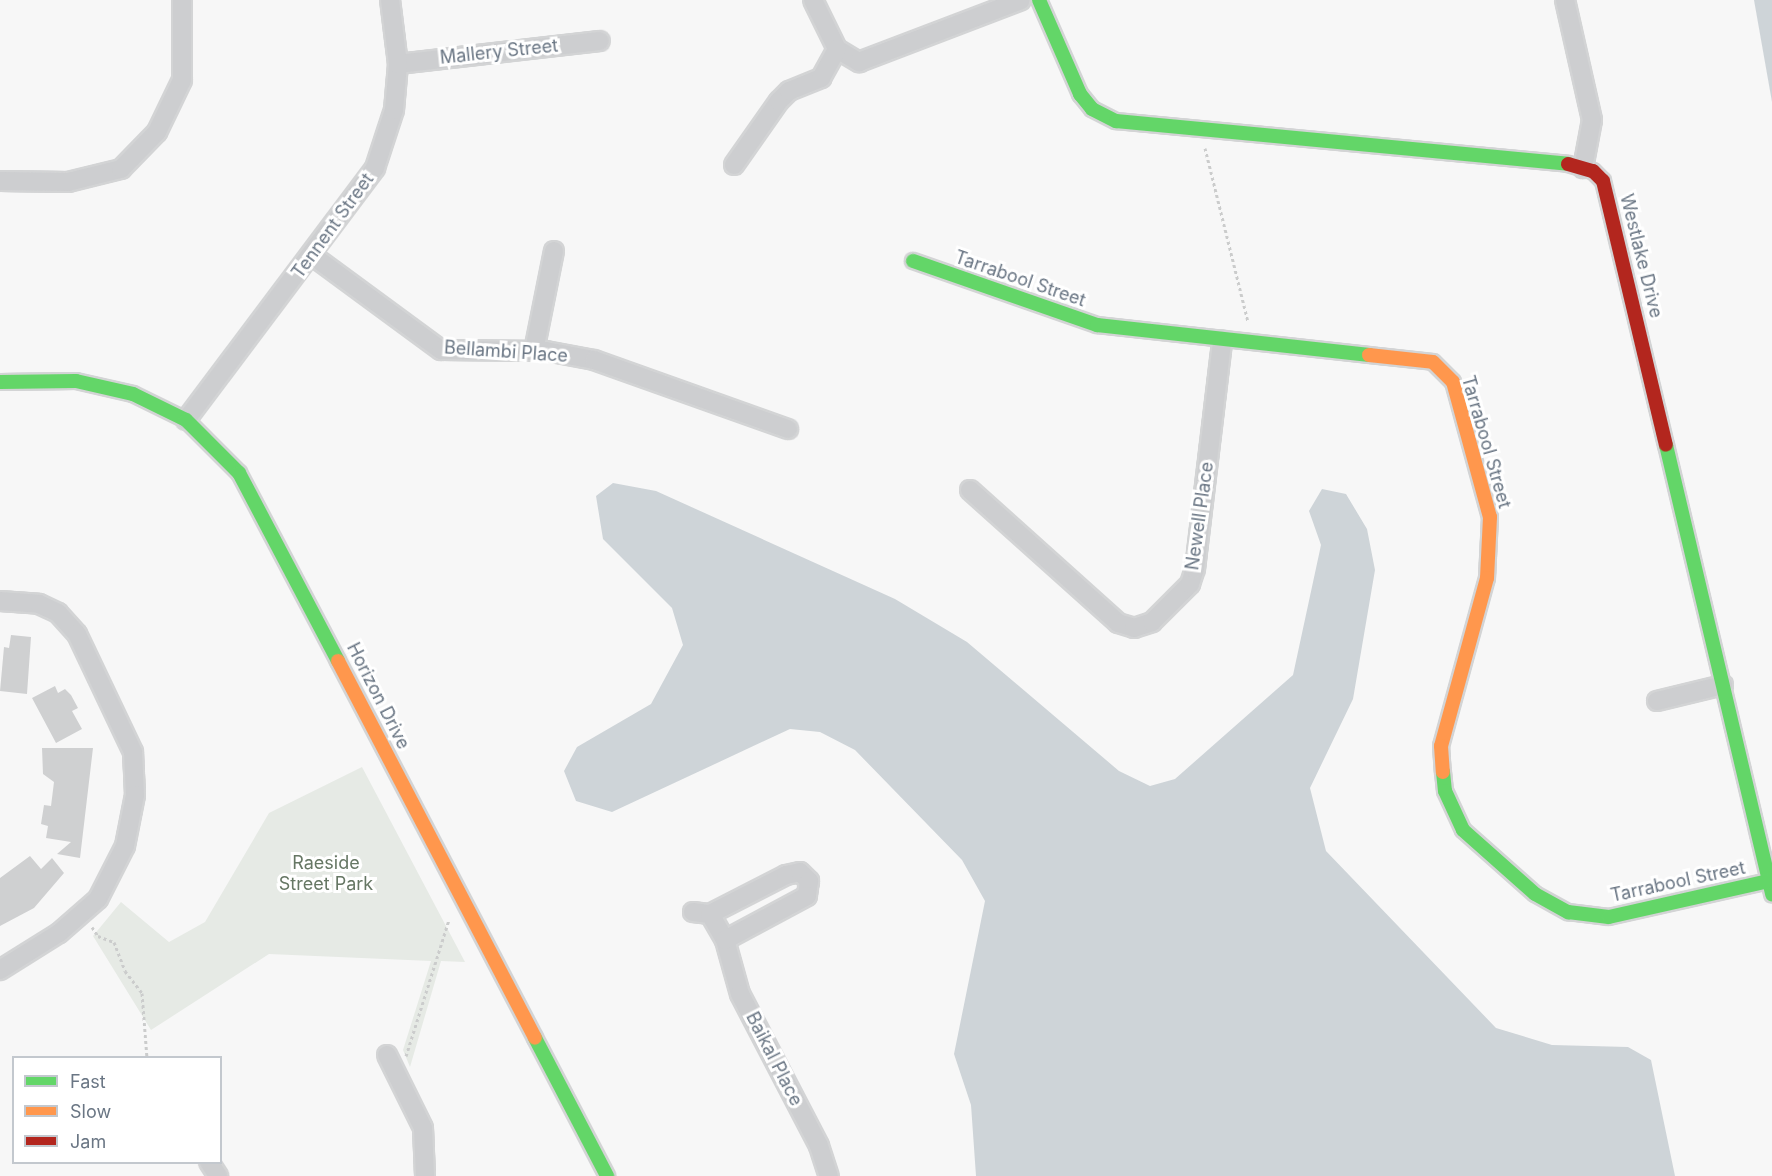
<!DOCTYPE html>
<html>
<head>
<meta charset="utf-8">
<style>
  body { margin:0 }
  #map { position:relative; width:1772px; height:1176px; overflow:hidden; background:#f7f7f7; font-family:Inter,sans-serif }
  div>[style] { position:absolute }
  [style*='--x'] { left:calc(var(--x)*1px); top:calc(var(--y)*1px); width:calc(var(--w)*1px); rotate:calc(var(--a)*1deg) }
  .green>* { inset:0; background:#e6eae5 }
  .water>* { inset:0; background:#ced4d8 }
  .building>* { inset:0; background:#cfd0d1 }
  .path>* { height:3px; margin-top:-1.5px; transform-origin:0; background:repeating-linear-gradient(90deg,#cbcccc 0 3px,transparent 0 6px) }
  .roads { filter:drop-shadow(2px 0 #d3d4d5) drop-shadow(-2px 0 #d3d4d5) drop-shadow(0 2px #d3d4d5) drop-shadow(0 -2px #d3d4d5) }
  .street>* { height:18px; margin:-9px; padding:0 9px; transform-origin:9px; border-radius:9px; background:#cdced0 }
  .fast>* { height:14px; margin:-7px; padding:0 7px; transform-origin:7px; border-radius:7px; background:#63d668 }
  .slow>* { height:14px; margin:-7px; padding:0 7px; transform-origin:7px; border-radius:7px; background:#ff974d }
  .jam>* { height:14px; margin:-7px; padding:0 7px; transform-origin:7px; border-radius:7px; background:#b3261e }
  span { translate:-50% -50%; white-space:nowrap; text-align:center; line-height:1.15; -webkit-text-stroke:6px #fff; paint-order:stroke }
  .street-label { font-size:18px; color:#6a7684 }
  .park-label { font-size:18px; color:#667764 }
  .legend { position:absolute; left:12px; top:1056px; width:210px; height:108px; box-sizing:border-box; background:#fff; border:2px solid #c3c8ce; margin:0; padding:8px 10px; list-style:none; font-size:18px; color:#6a7684 }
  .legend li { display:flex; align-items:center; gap:12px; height:30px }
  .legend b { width:30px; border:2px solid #c3c8ce }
</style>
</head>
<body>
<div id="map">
  <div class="green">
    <div style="clip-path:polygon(362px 767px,465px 962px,441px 961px,410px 1067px,403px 1050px,431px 961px,269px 954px,151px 1030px,93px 936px,121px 902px,169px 942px,205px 922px,269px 813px)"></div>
  </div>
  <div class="water">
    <div style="clip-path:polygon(1754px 0,1772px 0,1772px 102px)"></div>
    <div style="clip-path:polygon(613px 483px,656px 491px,895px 599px,967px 642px,1119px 771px,1150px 786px,1175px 779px,1293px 675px,1321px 545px,1309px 511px,1322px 489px,1346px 494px,1367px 529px,1375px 570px,1353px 699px,1310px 788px,1326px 851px,1496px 1028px,1552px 1045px,1628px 1047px,1651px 1060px,1675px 1176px,976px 1176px,971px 1105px,954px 1054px,985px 901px,962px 860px,855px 750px,820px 732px,790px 729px,612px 812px,576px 801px,564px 771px,577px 747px,651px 704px,683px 645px,672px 608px,603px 539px,596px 496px)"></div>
  </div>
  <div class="building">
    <div style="clip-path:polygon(11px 635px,31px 637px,27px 694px,0 691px,4px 647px,9px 648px)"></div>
    <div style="clip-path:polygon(55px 686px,58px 693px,65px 689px,71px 695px,78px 708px,72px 711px,82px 729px,56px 743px,32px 698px)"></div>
    <div style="clip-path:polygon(42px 748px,93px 748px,80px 858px,57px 854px,71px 842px,46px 838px,48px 826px,41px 824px,44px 805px,51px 806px,54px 782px,43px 774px)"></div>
    <div style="clip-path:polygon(30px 856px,41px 869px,52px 858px,64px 873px,34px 908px,0 926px,0 878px)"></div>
  </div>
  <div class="path">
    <div style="--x:1205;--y:148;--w:179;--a:76.1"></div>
    <div style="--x:92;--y:927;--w:11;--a:56"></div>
    <div style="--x:98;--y:936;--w:17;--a:21"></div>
    <div style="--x:114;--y:942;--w:31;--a:69"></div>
    <div style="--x:125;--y:971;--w:28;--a:52"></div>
    <div style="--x:142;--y:993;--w:65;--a:85.6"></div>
    <div style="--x:406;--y:1056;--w:143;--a:-72.5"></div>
  </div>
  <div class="roads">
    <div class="street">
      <div style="--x:813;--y:0;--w:55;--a:63.9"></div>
      <div style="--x:837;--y:49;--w:26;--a:31"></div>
      <div style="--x:859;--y:62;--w:173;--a:-20.9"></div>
      <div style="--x:1565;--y:0;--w:123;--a:77.3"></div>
      <div style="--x:1592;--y:120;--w:49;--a:100.6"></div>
      <div style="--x:398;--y:64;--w:203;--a:-6.5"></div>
      <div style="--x:734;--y:165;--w:78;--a:-54.9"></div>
      <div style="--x:779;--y:101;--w:14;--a:-45"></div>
      <div style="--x:789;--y:91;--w:35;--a:-22"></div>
      <div style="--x:821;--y:78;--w:33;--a:-61"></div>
      <div style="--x:0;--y:181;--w:68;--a:0.8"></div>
      <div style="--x:68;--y:182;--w:55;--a:-13.8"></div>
      <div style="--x:121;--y:169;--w:52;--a:-45.8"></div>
      <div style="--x:157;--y:132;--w:58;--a:-64.3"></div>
      <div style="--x:182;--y:80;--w:80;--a:-90"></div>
      <div style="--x:313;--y:256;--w:159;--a:36.3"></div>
      <div style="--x:441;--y:350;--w:105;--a:0.5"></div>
      <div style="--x:546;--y:351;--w:49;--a:10.6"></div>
      <div style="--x:594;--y:360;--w:206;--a:19.6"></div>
      <div style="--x:534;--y:351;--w:102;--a:-78.7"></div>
      <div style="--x:186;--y:420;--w:315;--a:-53.1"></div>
      <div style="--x:375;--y:168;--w:61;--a:-71.9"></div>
      <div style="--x:394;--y:110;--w:46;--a:-85"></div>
      <div style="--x:398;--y:64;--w:64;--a:-97.1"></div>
      <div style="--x:970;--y:490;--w:199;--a:41.9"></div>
      <div style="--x:1118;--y:623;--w:17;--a:17"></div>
      <div style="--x:1134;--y:628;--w:19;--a:-18"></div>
      <div style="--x:1152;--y:622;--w:54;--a:-45"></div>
      <div style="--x:1190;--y:584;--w:16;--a:-72"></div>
      <div style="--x:1195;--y:569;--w:230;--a:-83.2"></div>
      <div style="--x:0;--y:601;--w:39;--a:4"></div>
      <div style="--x:39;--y:604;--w:21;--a:25"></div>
      <div style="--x:58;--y:613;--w:28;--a:48"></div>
      <div style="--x:77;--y:634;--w:131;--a:64.6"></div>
      <div style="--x:133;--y:752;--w:43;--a:87.3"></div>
      <div style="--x:135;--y:795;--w:52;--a:101.1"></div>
      <div style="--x:125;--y:846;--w:59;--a:117"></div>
      <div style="--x:98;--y:899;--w:52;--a:138.9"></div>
      <div style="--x:59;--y:933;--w:70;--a:147.9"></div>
      <div style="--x:1657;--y:701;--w:68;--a:-13.6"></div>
      <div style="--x:693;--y:912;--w:17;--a:7"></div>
      <div style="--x:710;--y:914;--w:30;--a:60"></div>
      <div style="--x:725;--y:940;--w:56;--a:74.5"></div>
      <div style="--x:740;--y:994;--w:171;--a:62.5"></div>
      <div style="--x:819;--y:1146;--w:32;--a:72"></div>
      <div style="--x:710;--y:914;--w:85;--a:-27.2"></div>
      <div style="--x:786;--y:875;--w:14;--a:-12"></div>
      <div style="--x:800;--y:872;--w:13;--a:45"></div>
      <div style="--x:809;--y:881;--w:15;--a:98"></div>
      <div style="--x:807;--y:896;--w:93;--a:151.8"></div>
      <div style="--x:387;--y:1055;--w:81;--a:63.7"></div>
      <div style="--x:423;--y:1128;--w:48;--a:87.6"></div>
      <div style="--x:209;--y:1162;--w:17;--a:57"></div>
    </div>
    <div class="fast">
      <div style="--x:1039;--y:0;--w:103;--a:66.4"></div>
      <div style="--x:1080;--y:94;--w:19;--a:51"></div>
      <div style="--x:1092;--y:109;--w:27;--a:27"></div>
      <div style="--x:1116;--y:121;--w:454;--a:5.4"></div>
      <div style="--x:913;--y:261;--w:195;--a:19.2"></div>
      <div style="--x:1097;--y:325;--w:274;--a:6.3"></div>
      <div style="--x:0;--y:382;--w:76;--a:-0.8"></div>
      <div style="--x:76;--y:381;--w:58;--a:12.8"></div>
      <div style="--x:133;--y:394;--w:59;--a:26.1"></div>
      <div style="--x:186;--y:420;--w:75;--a:45"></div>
      <div style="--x:239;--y:473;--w:212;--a:62.2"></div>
      <div style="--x:1666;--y:445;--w:462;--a:76.7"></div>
      <div style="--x:1443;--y:772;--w:19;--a:84"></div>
      <div style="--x:1445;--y:791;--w:43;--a:65.2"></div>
      <div style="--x:1463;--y:830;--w:96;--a:41.6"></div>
      <div style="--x:1535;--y:894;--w:38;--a:29"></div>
      <div style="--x:1568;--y:912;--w:41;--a:7"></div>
      <div style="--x:1609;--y:917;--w:164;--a:-12.7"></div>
      <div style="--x:535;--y:1038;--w:156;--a:62.4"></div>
    </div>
    <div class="slow">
      <div style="--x:1369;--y:355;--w:64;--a:6.2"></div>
      <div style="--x:1433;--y:362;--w:28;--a:45"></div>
      <div style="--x:1453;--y:382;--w:140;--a:74.7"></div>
      <div style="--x:1490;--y:517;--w:61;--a:92.8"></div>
      <div style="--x:1487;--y:578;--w:174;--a:105.3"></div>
      <div style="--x:1441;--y:746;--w:26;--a:86"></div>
      <div style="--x:338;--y:661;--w:425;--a:62.4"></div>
    </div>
    <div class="jam">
      <div style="--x:1568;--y:164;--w:26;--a:16"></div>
      <div style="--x:1593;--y:171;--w:14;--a:45"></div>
      <div style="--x:1603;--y:181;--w:271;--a:76.6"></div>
    </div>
  </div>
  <div class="street-label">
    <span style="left:499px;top:52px;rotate:-6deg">Mallery Street</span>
    <span style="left:333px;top:226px;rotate:-54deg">Tennent Street</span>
    <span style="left:1641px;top:256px;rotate:76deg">Westlake Drive</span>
    <span style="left:1020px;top:279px;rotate:19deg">Tarrabool Street</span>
    <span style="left:506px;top:352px;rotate:4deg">Bellambi Place</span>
    <span style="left:1486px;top:442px;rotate:74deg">Tarrabool Street</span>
    <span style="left:1200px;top:516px;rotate:-82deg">Newell Place</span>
    <span style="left:378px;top:696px;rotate:63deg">Horizon Drive</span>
    <span style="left:1678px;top:882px;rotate:-12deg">Tarrabool Street</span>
    <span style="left:774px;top:1059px;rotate:63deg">Baikal Place</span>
  </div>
  <div class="park-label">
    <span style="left:326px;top:874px">Raeside<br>Street Park</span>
  </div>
  <ul class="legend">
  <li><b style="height:8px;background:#63d668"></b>Fast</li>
  <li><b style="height:8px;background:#ff974d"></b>Slow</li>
  <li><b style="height:8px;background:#b3261e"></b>Jam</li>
  </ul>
</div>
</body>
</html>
